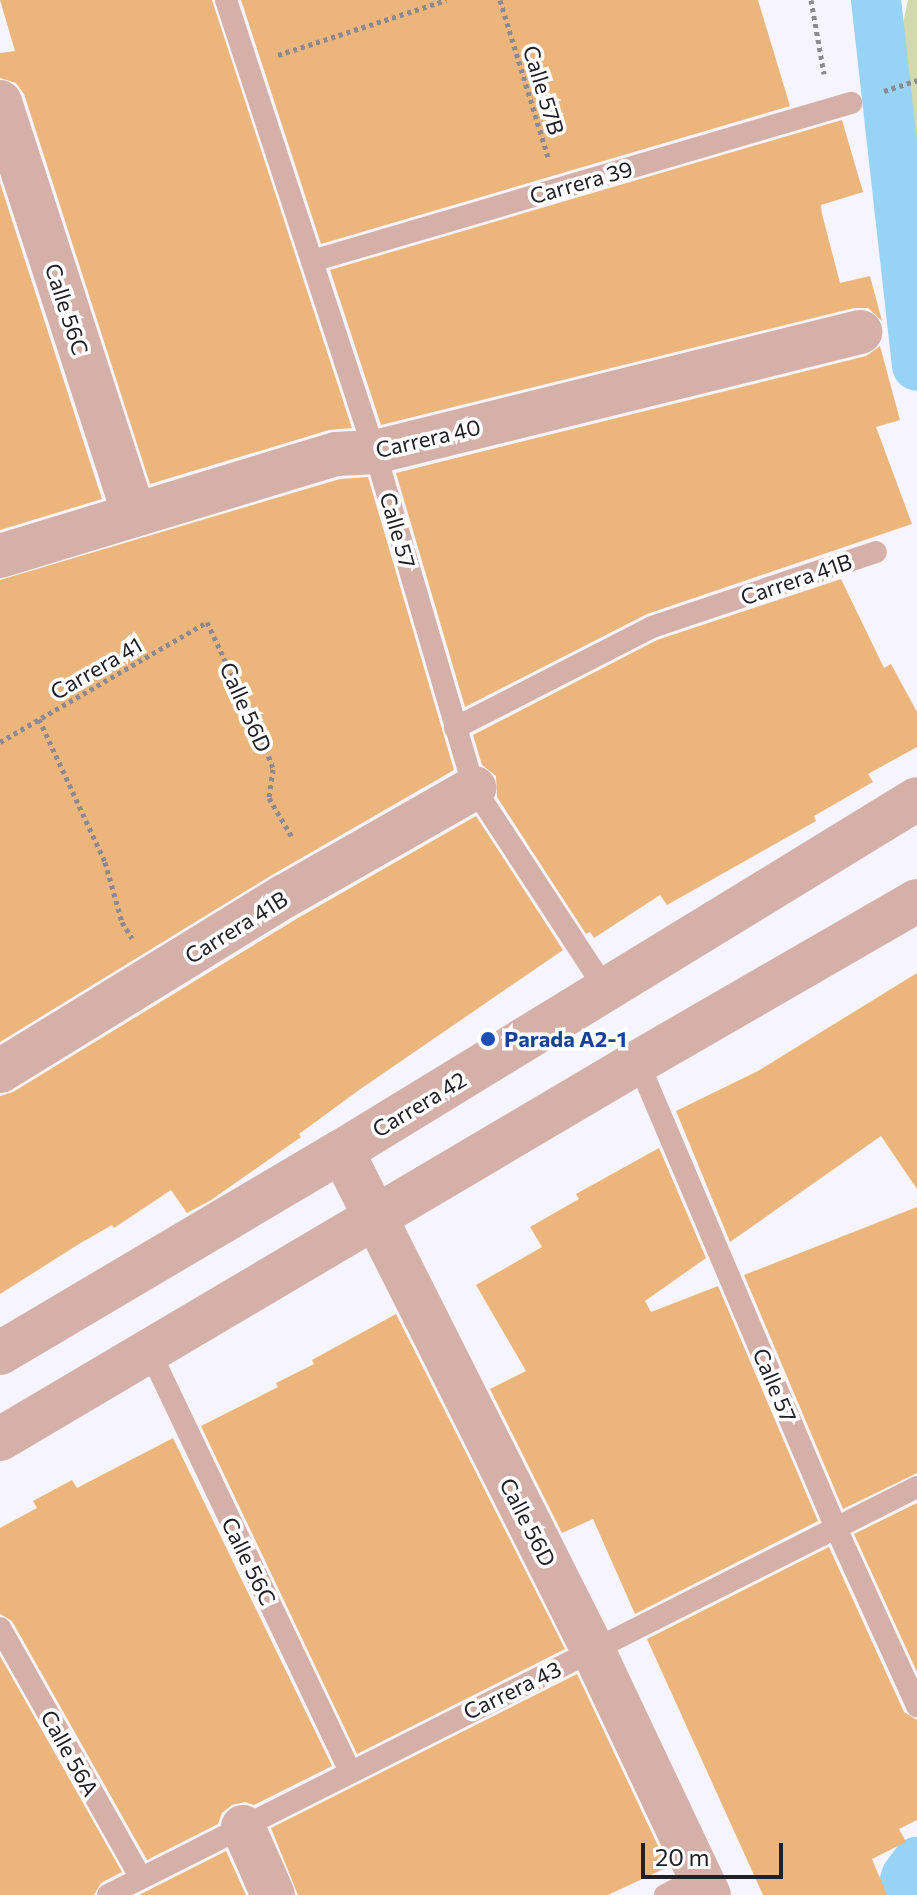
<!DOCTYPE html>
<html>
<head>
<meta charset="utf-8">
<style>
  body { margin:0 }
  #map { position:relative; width:917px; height:1895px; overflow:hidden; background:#f6f4fe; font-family:Commissioner,sans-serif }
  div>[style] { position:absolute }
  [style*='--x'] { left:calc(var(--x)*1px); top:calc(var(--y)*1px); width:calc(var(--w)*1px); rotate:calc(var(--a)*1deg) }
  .green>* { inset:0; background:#d1d9ad }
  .canal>* { height:50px; margin:-25px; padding:0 25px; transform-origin:25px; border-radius:25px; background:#97d3f5 }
  .building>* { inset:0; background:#ecb57c }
  .path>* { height:5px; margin-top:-2.5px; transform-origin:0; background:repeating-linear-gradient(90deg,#8c8a92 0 4px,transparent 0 8px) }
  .service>* { height:22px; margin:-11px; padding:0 11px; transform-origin:11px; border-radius:11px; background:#d4b0a9 }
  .minor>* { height:44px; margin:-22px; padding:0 22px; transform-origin:22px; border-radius:22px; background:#d4b0a9 }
  .tertiary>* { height:44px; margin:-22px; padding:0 22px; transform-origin:22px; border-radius:22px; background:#d4b0a9 }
  .dots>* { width:22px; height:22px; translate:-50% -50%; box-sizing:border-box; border:4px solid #fff; border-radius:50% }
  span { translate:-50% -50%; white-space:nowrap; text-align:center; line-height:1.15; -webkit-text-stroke:7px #fff; paint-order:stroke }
  .street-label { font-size:22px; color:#212026 }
  .transit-label { font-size:22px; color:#164399; font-weight:700 }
  .left { translate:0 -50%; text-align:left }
  .scale { position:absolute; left:641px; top:1843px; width:142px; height:36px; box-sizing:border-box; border:4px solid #212026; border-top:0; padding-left:10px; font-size:24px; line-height:28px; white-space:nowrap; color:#212026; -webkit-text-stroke:6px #fff; paint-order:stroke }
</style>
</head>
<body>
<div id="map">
  <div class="green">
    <div style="clip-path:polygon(908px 0,917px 0,917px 146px,903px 23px)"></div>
  </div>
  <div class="canal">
    <div style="--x:876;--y:0;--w:368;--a:83.6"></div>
    <div style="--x:901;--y:1895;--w:19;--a:-74"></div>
    <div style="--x:906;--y:1877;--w:19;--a:-54"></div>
  </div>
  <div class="building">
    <div style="clip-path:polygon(0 0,212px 0,352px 428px,329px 430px,150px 484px,24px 94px,16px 83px,0 78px,0 53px,15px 51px)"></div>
    <div style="clip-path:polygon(241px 0,758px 0,790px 106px,321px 244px)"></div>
    <div style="clip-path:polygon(842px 120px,863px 192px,821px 205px,822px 214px,840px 283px,870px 276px,882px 321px,868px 308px,854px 308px,381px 425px,330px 270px)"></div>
    <div style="clip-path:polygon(0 183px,102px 499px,0 530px)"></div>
    <div style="clip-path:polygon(880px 346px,900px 420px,876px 427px,912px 524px,647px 614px,465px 707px,396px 473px,866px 356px)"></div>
    <div style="clip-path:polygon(368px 477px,454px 770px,272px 875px,0 1042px,0 580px,340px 479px)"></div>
    <div style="clip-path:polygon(841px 579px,884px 668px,891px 664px,917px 712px,917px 747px,868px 774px,873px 782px,814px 816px,816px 821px,784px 839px,667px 905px,660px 895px,594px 938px,590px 932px,586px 934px,497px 797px,496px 776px,482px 765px,473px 735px,657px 640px)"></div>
    <div style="clip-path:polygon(476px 816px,563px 950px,359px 1090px,299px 1134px,301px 1137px,211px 1200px,187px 1213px,171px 1190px,114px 1228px,112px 1225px,79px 1244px,0 1294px,0 1096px,13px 1092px,298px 918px)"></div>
    <div style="clip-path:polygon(917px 973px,917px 1189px,881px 1136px,730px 1242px,676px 1111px,758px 1071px)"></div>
    <div style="clip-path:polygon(659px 1148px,706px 1258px,645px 1301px,651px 1312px,718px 1286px,818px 1521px,635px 1614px,593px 1519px,562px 1533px,490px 1389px,526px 1371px,476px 1285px,542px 1247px,530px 1227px,579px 1199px,576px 1194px)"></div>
    <div style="clip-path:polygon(917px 1207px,917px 1473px,843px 1509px,744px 1275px)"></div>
    <div style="clip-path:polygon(396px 1314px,565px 1649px,357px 1754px,201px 1426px,278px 1387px,276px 1383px,314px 1364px,312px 1360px)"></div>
    <div style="clip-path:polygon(173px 1438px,332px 1766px,254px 1805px,245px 1802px,232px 1805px,222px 1813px,218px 1824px,147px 1860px,12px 1621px,0 1614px,0 1528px,37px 1508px,33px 1501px,72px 1480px,77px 1488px)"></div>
    <div style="clip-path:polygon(917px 1503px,917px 1672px,854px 1534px)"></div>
    <div style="clip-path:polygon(829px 1547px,904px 1712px,917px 1720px,917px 1820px,899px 1829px,906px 1842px,872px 1859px,887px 1895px,763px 1895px,647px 1639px)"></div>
    <div style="clip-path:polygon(0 1656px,122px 1872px,101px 1883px,94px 1895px,0 1895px)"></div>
    <div style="clip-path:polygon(577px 1674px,668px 1867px,608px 1895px,298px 1895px,271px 1828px)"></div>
    <div style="clip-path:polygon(226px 1851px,246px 1895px,139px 1895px)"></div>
  </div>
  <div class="path">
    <div style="--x:500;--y:0;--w:164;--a:73"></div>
    <div style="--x:811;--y:0;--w:75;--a:80"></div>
    <div style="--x:278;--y:55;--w:177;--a:-18.1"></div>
    <div style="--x:884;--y:91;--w:35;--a:-18"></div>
    <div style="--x:39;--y:719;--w:157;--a:65.2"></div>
    <div style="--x:105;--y:862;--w:62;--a:74.2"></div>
    <div style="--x:122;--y:922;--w:19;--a:58"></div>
    <div style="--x:0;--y:742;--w:239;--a:-30.1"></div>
    <div style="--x:207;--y:622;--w:132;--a:64.8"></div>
    <div style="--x:263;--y:741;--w:30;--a:70"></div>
    <div style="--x:273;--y:769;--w:29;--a:98"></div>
    <div style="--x:269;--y:798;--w:45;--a:59.5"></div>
  </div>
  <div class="service">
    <div style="--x:226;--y:0;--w:476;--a:71.8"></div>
    <div style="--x:375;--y:452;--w:350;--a:73.6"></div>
    <div style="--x:474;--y:788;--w:241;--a:56.8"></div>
    <div style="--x:312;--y:261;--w:562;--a:-16.34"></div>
    <div style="--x:455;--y:728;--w:221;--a:-27.1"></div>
    <div style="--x:652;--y:627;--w:236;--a:-18.5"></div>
    <div style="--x:638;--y:1062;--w:506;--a:66.98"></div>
    <div style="--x:836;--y:1528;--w:196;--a:65.5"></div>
    <div style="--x:149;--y:1350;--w:467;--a:64.5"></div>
    <div style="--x:0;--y:1628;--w:287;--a:60.6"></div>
    <div style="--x:108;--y:1895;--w:906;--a:-26.76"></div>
    <div style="--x:665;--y:1895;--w:40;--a:-26.6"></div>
  </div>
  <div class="minor">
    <div style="--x:0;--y:102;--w:434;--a:72"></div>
    <div style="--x:0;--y:556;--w:351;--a:-16.9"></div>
    <div style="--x:336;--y:454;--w:39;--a:-3"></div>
    <div style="--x:375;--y:452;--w:500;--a:-13.9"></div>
    <div style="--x:0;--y:1071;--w:334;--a:-31.6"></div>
    <div style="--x:285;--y:896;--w:218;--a:-29.7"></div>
    <div style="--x:342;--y:1151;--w:559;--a:63.3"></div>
    <div style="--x:593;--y:1650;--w:271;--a:64.7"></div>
    <div style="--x:243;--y:1827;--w:74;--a:66.2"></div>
  </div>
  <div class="tertiary">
    <div style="--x:0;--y:1353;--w:397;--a:-30.6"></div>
    <div style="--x:342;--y:1151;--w:674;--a:-31.47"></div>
    <div style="--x:0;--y:1439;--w:741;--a:-30.58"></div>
    <div style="--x:638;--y:1062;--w:322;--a:-30"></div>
  </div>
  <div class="dots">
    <div style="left:488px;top:1039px;background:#1a4fb4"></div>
  </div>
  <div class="street-label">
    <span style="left:544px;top:90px;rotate:73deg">Calle 57B</span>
    <span style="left:581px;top:182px;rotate:-16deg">Carrera 39</span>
    <span style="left:67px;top:309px;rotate:72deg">Calle 56C</span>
    <span style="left:428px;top:438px;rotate:-13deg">Carrera 40</span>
    <span style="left:398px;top:530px;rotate:74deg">Calle 57</span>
    <span style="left:796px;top:579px;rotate:-19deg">Carrera 41B</span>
    <span style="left:96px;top:668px;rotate:-30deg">Carrera 41</span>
    <span style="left:246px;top:707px;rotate:66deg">Calle 56D</span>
    <span style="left:236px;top:927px;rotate:-32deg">Carrera 41B</span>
    <span style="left:419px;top:1104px;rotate:-31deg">Carrera 42</span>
    <span style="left:775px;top:1385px;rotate:67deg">Calle 57</span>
    <span style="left:528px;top:1522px;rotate:63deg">Calle 56D</span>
    <span style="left:249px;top:1561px;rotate:64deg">Calle 56C</span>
    <span style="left:512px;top:1690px;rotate:-26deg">Carrera 43</span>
    <span style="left:70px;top:1753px;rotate:61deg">Calle 56A</span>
  </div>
  <div class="transit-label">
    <span class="left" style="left:504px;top:1039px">Parada A2-1</span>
  </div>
  <div class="scale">20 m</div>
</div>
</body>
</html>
